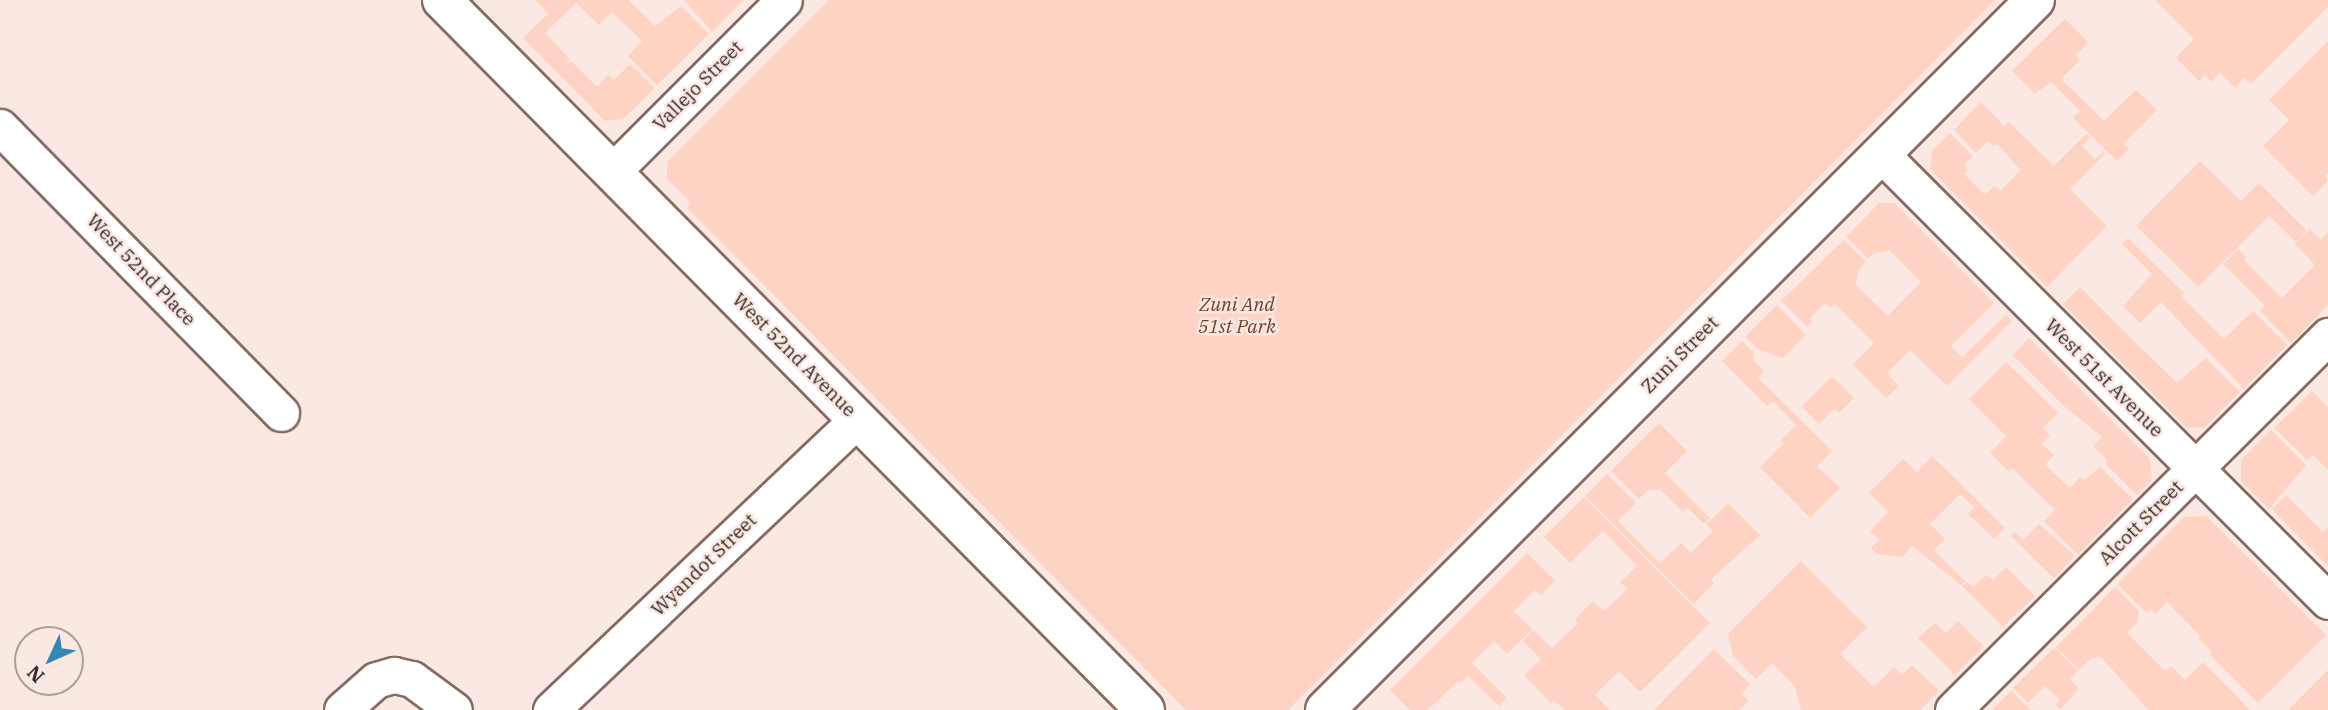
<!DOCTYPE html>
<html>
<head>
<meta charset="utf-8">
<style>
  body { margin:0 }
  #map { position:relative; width:2328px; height:710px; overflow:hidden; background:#fbe8e2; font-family:"IBM Plex Serif",serif }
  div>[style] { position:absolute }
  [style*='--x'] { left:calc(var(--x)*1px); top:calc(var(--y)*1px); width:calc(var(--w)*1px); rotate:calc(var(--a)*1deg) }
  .green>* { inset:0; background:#ffd3c4 }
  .roads { filter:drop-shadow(2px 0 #856b62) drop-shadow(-2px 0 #856b62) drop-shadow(0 2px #856b62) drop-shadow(0 -2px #856b62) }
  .street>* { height:35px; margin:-17.5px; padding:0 17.5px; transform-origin:17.5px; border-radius:17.5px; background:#fff }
  .secondary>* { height:38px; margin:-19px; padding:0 19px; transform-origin:19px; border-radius:19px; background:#fff }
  span { translate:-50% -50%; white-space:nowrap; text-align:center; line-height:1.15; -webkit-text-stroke:5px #fbe8e2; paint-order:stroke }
  .street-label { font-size:19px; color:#352a26 }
  .park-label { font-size:19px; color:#763c27; font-style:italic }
  .north { position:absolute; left:14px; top:626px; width:70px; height:70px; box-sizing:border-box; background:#fbe8e2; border:2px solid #ac9c97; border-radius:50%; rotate:225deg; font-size:19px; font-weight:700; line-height:28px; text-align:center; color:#352a26 }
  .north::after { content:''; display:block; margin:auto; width:24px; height:32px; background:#3387b7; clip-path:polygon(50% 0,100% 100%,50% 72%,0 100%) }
</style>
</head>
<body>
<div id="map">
  <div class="green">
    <div style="clip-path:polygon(535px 0,628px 0,655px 26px,681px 6px,709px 34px,657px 85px,628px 56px,642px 41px,612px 12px,599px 25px,576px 3px,545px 33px,570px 59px,565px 65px,571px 61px,597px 87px,608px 75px,614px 80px,630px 64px,655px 88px,623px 119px,605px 121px,523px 38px,548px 14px)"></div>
    <div style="clip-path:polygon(684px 0,744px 0,712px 32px)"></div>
    <div style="clip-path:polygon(829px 0,1995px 0,1288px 710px,1186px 710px,687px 208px,691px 203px,667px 179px,667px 162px)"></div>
    <div style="clip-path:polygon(2155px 0,2328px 0,2328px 7px,2251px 84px,2244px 78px,2235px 88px,2220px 73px,2211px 82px,2205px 75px,2199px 81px,2176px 58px,2194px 39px)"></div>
    <div style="clip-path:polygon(2065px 19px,2088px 42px,2076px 55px,2080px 60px,2061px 79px,2104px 121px,2136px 90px,2157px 110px,2124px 143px,2129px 149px,2117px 161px,2073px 118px,2080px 111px,2051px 82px,2035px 94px,2012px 71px)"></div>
    <div style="clip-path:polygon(2328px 41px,2328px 172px,2325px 175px,2328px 181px,2313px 196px,2263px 146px,2289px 120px,2269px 100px)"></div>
    <div style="clip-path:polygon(1981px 102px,2004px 126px,2009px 122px,2054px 166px,2086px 134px,2090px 137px,2082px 146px,2095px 159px,2103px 151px,2105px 154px,2070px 189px,2107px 226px,2047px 287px,1930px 169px,1932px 151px,1950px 133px,1973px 156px,1964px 165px,1968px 170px,1964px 174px,1985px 195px,1994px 186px,2000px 191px,2021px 170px,1997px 144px,1994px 146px,1988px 141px,1976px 153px,1954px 130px)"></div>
    <div style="clip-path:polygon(2200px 161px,2241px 201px,2259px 183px,2307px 231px,2296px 242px,2269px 216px,2198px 287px,2136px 226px)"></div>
    <div style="clip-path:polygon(1879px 203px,1894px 203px,1994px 303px,1951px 346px,1962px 357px,2006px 315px,2012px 321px,1947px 386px,1910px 350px,1887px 373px,1899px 386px,1886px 398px,1853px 365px,1874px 343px,1835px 304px,1831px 308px,1825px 303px,1810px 318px,1812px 322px,1807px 327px,1781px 301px,1844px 240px,1866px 262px,1860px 269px,1855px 284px,1888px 316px,1921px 282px,1889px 250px,1873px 254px,1868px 259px,1846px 237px)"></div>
    <div style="clip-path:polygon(2310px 229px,2321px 239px,2328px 232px,2328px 305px,2291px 343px,2260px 311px,2265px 306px,2223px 264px,2238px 249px,2246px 257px,2244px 260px,2282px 298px,2315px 265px,2295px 244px)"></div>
    <div style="clip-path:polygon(2128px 238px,2184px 293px,2182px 297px,2224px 339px,2253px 311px,2287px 345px,2244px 389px,2161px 302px,2140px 323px,2123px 306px,2152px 274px,2122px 244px)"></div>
    <div style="clip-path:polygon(2080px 287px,2177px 383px,2206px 358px,2240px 392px,2204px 428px,2186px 427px,2063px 304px)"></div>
    <div style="clip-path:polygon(1777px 305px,1806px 335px,1783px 358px,1758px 349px,1745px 337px)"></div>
    <div style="clip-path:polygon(2029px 338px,2150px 459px,2152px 480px,2137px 495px,2105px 463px,2107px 460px,2093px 446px,2102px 437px,2064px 406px,2013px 355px)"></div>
    <div style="clip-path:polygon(1742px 341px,1754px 352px,1753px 360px,1764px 371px,1758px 378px,1832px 451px,1817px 466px,1840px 488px,1810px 518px,1760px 467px,1784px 443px,1781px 440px,1796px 425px,1773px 401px,1767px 406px,1722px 361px)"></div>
    <div style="clip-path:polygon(2006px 362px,2058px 413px,2043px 428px,2050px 435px,2042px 444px,2054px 455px,2045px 465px,2070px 488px,2080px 477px,2084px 480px,2100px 467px,2133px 499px,2078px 555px,2044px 521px,2055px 510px,2012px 468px,2008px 471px,1990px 453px,2006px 436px,1969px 399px)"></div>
    <div style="clip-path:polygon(1832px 376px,1854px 398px,1839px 413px,1834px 409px,1819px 424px,1802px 406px)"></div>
    <div style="clip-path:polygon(2312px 391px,2328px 407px,2328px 470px,2313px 455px,2307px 460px,2274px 428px)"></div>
    <div style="clip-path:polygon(1659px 423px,1687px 451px,1665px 473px,1710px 518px,1704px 524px,1688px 508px,1683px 512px,1660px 489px,1648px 490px,1639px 499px,1611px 471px)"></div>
    <div style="clip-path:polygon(2271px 430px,2306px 465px,2269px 509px,2241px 481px,2241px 460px)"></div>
    <div style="clip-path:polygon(1932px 456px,2005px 528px,1994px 539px,1968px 514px,1974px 507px,1960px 494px,1930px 524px,1945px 539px,1934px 550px,1965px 581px,1961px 585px,1912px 546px,1902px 557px,1877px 554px,1871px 548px,1879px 540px,1870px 531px,1888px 512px,1869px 493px,1903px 459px,1917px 472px)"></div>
    <div style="clip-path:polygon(1607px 474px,1636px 503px,1618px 521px,1660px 563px,1681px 543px,1691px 553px,1713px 531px,1706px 524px,1728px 503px,1760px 535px,1711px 579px,1714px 583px,1694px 604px,1585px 496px)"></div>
    <div style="clip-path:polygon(2286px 495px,2323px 532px,2328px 528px,2328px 566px,2272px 509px)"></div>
    <div style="clip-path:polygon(1584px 497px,1710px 623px,1640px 692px,1619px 671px,1595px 695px,1610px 710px,1564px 710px,1554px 700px,1551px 703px,1524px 675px,1541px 659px,1523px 641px,1533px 630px,1552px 648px,1578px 623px,1575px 619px,1593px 601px,1604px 611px,1627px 589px,1620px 582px,1637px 566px,1603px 531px,1570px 563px,1544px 537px)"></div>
    <div style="clip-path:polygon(2206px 516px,2326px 635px,2258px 703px,2210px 655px,2212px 652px,2198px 638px,2200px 636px,2167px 602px,2155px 614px,2151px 609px,2147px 613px,2117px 584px,2184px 517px)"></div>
    <div style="clip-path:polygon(2039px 524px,2075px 556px,2054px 578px,2011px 536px,2015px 532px,2023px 540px)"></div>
    <div style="clip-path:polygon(1527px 553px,1555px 581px,1541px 595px,1535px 590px,1514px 611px,1532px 629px,1507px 654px,1494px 641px,1472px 663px,1507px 698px,1499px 706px,1468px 676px,1461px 683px,1458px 681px,1428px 710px,1410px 710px,1390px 690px)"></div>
    <div style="clip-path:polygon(1801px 561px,1867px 627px,1840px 654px,1874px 687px,1894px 667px,1902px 675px,1912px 665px,1939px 691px,1920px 710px,1801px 710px,1795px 687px,1772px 663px,1756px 679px,1733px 656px,1728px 634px)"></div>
    <div style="clip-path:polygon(2006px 567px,2035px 596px,2003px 627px,1962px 586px,1967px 582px,1973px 587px,1986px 575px,1993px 580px)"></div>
    <div style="clip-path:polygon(2115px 587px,2139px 611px,2138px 622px,2127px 633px,2165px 671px,2171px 666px,2185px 680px,2203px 662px,2250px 710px,2148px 710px,2101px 657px,2091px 658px,2079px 670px,2056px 647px)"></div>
    <div style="clip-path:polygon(1958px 621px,1984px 646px,1955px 675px,1918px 638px,1935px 623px,1946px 633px)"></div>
    <div style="clip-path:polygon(2054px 648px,2078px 671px,2070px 679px,2078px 688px,2076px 693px,2060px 710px,2055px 705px,2060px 700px,2045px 686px,2028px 703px,2013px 688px)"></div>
    <div style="clip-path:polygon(1714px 649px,1750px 684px,1741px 694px,1749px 701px,1740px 710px,1654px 710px)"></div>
    <div style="clip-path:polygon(2328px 670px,2328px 710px,2288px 710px)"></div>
    <div style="clip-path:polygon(2011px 691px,2031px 710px,1992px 710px)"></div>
  </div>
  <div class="roads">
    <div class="street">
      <div style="--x:0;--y:127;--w:401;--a:45.5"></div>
      <div style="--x:1881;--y:154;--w:632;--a:45"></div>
      <div style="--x:612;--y:172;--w:243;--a:-45"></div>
      <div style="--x:342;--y:710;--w:45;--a:-41.4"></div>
      <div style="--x:376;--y:680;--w:19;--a:-16"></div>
      <div style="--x:394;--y:675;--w:18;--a:13"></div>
      <div style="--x:412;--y:679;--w:52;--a:36.4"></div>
      <div style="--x:551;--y:710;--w:423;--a:-43.5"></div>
      <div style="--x:1953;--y:710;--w:530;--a:-44.92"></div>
    </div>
    <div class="secondary">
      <div style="--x:442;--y:0;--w:999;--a:45.28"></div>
      <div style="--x:1325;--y:710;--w:1004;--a:-45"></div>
    </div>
  </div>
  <div class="street-label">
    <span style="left:698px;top:86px;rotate:-45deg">Vallejo Street</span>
    <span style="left:141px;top:270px;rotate:46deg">West 52nd Place</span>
    <span style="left:794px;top:355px;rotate:45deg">West 52nd Avenue</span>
    <span style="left:1680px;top:355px;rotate:-45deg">Zuni Street</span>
    <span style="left:2104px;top:378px;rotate:45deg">West 51st Avenue</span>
    <span style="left:2141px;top:523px;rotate:-45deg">Alcott Street</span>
    <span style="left:704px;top:565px;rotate:-44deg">Wyandot Street</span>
  </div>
  <div class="park-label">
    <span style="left:1237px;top:316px">Zuni And<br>51st Park</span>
  </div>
  <div class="north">N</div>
</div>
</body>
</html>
